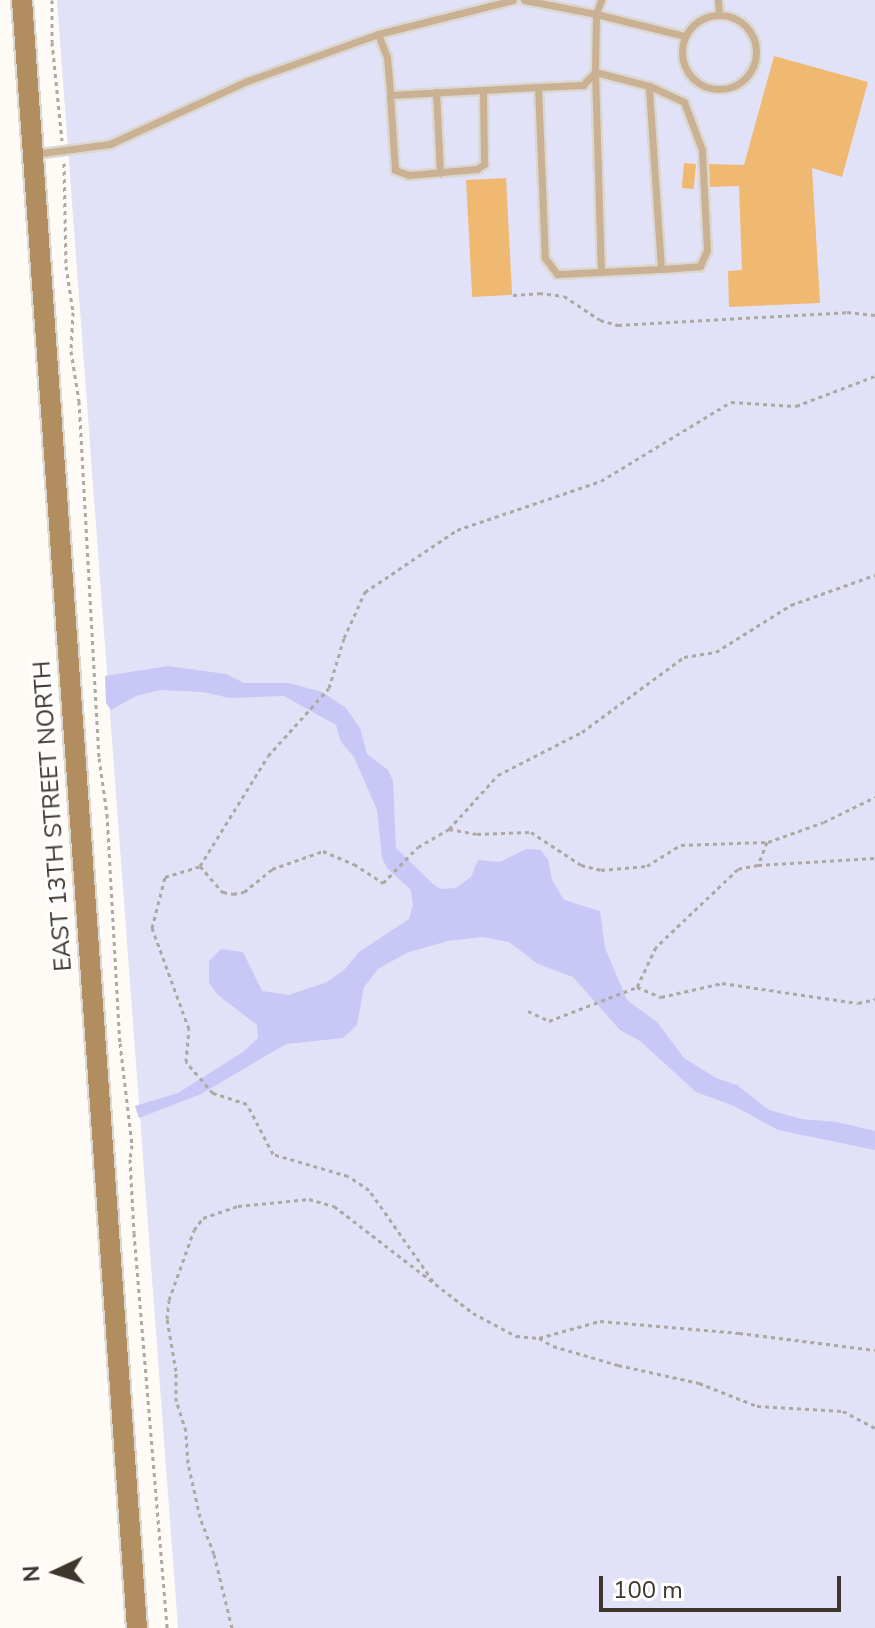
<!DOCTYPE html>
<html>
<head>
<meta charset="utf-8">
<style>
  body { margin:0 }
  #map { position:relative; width:875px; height:1628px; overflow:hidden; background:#fefaf5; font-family:"Nunito Sans",sans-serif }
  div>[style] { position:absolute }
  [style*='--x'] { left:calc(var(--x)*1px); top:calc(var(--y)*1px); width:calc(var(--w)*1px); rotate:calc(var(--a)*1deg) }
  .green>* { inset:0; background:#e1e1f8 }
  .water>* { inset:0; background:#c9c7f6 }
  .building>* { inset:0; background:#f0b972; transform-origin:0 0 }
  .path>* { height:3px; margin-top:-1.5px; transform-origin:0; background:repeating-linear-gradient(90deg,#ada8a1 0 4px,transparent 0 8px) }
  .roads { filter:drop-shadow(2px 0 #dbd7d1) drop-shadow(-2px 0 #dbd7d1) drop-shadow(0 2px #dbd7d1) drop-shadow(0 -2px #dbd7d1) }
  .service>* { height:7px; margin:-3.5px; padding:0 3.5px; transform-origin:3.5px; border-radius:3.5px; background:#cab194 }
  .service>.ring { margin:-3.5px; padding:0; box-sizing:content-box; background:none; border:7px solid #cab194; border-radius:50% }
  .secondary>* { height:20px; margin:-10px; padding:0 10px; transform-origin:10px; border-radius:10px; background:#b18d60 }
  span { translate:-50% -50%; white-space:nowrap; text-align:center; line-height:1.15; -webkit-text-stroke:6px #fff; paint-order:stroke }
  .street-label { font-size:24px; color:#3d362c }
  .north { position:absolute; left:16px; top:1532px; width:80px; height:80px; -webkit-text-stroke:6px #fff; paint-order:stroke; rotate:266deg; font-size:22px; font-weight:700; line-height:32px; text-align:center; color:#3d362c }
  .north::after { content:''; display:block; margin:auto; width:28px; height:36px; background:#3d362c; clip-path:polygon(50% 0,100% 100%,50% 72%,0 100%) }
  .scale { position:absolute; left:599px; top:1576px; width:242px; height:36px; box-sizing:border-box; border:4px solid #3d362c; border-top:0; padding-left:10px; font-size:24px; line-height:28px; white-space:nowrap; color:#3d362c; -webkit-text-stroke:6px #fff; paint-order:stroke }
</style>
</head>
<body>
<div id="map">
  <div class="green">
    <div style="clip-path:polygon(57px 0,875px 0,875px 1628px,178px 1628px)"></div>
  </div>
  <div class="water">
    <div style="clip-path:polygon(168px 666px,226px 674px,244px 683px,289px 683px,322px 692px,345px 707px,360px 728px,367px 754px,388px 770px,393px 781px,396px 848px,433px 884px,440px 889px,456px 888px,471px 877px,478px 860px,500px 862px,526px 849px,540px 850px,548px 859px,552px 880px,564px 900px,600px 911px,605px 948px,627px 1000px,657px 1022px,684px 1058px,716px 1078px,737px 1085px,769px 1110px,801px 1119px,837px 1122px,875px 1131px,875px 1150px,778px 1130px,734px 1106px,696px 1092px,640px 1041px,620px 1030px,573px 977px,538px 964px,509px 942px,482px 937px,448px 941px,409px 952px,379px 968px,364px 987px,357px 1025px,343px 1038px,286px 1044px,201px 1094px,139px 1118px,135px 1106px,178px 1093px,243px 1052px,258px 1038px,257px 1025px,218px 995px,209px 983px,209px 961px,221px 949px,243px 952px,262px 991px,289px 995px,327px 982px,344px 970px,359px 952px,409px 919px,413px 905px,411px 890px,387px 868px,382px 858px,377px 810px,354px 757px,341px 742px,336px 725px,284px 696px,230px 698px,202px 692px,160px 690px,136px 696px,111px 710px,106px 703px,105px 676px)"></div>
  </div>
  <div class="building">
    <div style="clip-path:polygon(774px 56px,868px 82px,842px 177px,812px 168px,820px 303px,729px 307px,728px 271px,742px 270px,739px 186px,710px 187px,709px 164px,744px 165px)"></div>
    <div style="left:684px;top:163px;width:12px;height:25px;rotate:5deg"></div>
    <div style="left:506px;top:178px;width:117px;height:40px;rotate:87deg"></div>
  </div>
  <div class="path">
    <div style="--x:52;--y:0;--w:42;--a:90"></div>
    <div style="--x:52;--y:42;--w:99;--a:84.2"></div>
    <div style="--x:64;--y:163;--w:103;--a:88.9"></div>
    <div style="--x:66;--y:266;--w:47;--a:81.3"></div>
    <div style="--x:73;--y:312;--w:39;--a:93"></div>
    <div style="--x:71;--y:351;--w:51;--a:80.9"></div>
    <div style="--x:79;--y:401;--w:358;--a:86.8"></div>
    <div style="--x:99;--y:758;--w:57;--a:81.9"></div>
    <div style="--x:107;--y:814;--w:229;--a:86.8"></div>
    <div style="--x:120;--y:1043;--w:103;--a:83.3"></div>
    <div style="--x:132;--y:1145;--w:14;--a:98"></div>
    <div style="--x:130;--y:1159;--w:74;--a:86.9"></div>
    <div style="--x:134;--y:1233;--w:396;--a:85.2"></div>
    <div style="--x:513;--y:295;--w:26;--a:-4"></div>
    <div style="--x:539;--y:293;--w:25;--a:7"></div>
    <div style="--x:564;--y:296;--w:43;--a:33.7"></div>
    <div style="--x:600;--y:320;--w:19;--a:16"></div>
    <div style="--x:618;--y:325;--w:229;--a:-3.2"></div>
    <div style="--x:847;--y:312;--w:28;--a:6"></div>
    <div style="--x:449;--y:829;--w:73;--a:-47.8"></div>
    <div style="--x:498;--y:775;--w:94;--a:-27.1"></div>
    <div style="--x:582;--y:732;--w:127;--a:-36.3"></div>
    <div style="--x:684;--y:657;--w:32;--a:-9"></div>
    <div style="--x:716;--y:652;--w:89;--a:-32.1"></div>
    <div style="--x:791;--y:605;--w:89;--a:-19.7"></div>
    <div style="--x:768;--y:842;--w:59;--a:-19.7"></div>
    <div style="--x:824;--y:822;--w:57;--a:-26.1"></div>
    <div style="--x:758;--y:865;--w:117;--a:-3.4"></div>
    <div style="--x:200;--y:866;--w:129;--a:-58.3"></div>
    <div style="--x:268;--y:756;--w:91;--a:-48.1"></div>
    <div style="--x:329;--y:688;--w:52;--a:-73.3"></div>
    <div style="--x:344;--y:638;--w:51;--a:-65.5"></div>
    <div style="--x:365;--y:592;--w:111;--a:-34"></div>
    <div style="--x:457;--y:530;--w:152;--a:-18.8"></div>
    <div style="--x:601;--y:481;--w:152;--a:-31.3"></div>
    <div style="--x:731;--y:402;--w:65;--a:3.5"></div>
    <div style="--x:796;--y:406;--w:85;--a:-20.8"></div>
    <div style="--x:528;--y:1011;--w:23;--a:25"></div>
    <div style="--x:549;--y:1021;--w:94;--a:-21.1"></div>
    <div style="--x:433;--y:1281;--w:111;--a:-125.1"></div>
    <div style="--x:369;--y:1190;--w:25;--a:-146"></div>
    <div style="--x:348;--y:1176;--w:78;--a:-163.7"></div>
    <div style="--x:273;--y:1154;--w:56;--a:-117.5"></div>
    <div style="--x:247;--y:1104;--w:36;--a:-162"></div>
    <div style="--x:213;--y:1093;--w:41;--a:-131.1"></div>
    <div style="--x:186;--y:1062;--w:33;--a:-85"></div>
    <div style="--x:189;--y:1029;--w:108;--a:-110.1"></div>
    <div style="--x:152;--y:928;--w:53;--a:-75.7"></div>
    <div style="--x:165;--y:877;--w:37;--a:-17"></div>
    <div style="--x:200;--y:866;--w:35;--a:49"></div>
    <div style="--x:223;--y:892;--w:10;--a:11"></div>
    <div style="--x:233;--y:894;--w:11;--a:-10"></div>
    <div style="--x:244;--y:892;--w:36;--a:-39"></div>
    <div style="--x:272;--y:869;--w:54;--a:-19.4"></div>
    <div style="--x:323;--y:851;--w:34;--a:23"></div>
    <div style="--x:354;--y:864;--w:35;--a:33"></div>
    <div style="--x:383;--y:883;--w:50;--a:-45.8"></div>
    <div style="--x:418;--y:847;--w:36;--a:-30"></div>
    <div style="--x:449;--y:829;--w:28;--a:10"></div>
    <div style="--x:477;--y:834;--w:54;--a:-2.1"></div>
    <div style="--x:531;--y:832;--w:60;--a:33.4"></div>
    <div style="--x:581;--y:865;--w:21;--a:14"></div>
    <div style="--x:601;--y:870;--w:46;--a:-5"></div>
    <div style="--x:647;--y:866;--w:40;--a:-32"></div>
    <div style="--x:681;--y:845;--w:86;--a:-2"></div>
    <div style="--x:767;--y:842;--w:25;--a:111"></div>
    <div style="--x:758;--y:865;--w:20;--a:169"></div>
    <div style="--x:738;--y:869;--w:113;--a:136.4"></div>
    <div style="--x:656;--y:947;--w:44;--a:115.4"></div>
    <div style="--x:637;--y:987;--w:26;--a:23"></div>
    <div style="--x:661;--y:997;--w:63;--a:-12.9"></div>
    <div style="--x:722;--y:983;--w:137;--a:8.4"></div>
    <div style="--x:858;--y:1003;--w:17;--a:-13"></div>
    <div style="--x:539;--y:1338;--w:63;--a:-15.6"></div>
    <div style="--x:600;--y:1321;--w:140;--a:4.9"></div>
    <div style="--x:739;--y:1333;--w:137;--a:7.1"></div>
    <div style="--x:232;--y:1628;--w:76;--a:-103.7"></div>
    <div style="--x:214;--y:1554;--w:40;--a:-111"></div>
    <div style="--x:200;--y:1517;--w:55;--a:-102.5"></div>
    <div style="--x:188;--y:1463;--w:32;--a:-94"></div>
    <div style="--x:186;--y:1431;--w:32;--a:-108"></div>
    <div style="--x:176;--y:1401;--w:30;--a:-90"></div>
    <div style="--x:176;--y:1371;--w:53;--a:-99.8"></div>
    <div style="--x:167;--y:1319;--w:19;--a:-84"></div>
    <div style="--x:169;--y:1300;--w:74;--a:-70.3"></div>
    <div style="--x:194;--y:1230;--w:15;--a:-53"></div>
    <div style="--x:203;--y:1218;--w:37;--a:-19"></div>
    <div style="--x:238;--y:1206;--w:71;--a:-5.6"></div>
    <div style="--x:309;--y:1199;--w:26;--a:16"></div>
    <div style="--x:334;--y:1206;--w:175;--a:37.6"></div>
    <div style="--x:473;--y:1313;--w:49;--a:28.1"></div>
    <div style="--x:516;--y:1336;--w:23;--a:5"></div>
    <div style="--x:539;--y:1338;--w:16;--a:30"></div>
    <div style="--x:553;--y:1346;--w:68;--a:16.3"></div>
    <div style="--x:618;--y:1365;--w:83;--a:12.5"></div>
    <div style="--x:699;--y:1383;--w:62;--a:21.6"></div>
    <div style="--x:757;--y:1406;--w:86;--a:3.3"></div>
    <div style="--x:843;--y:1411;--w:36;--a:28"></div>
  </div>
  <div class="roads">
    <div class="service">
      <div style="--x:524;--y:0;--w:73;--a:11"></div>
      <div style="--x:596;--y:14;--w:15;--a:-70"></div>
      <div style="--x:718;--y:0;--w:15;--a:86"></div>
      <div class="ring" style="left:682px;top:15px;width:67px;height:67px"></div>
      <div style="--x:378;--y:34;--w:25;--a:69"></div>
      <div style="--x:387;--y:57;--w:38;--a:85"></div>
      <div style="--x:390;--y:95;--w:148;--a:-3.1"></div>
      <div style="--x:538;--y:87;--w:171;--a:87.7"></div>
      <div style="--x:545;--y:258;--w:20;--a:53"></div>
      <div style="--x:557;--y:274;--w:104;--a:-2.8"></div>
      <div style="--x:661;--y:269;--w:183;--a:-93.8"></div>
      <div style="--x:595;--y:72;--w:200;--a:88.3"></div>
      <div style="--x:538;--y:87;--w:45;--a:-2.5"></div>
      <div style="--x:583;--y:85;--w:18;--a:-47"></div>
      <div style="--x:436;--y:92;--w:81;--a:87.2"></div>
      <div style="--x:390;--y:95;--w:75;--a:86.2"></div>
      <div style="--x:395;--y:170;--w:15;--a:20"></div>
      <div style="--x:409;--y:175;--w:68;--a:-5"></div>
      <div style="--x:477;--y:169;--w:9;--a:-36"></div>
      <div style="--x:484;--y:164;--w:74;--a:-90.8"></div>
      <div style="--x:34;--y:154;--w:77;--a:-7.5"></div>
      <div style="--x:110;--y:144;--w:151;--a:-24.7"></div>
      <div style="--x:247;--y:81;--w:139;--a:-19.7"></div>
      <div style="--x:378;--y:34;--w:139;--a:-14.1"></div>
      <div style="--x:661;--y:269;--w:39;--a:-4"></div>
      <div style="--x:700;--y:266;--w:17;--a:-66"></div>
      <div style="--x:707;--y:250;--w:100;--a:-92.9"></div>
      <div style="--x:702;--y:150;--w:51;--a:-110.6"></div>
      <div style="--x:684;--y:102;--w:38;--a:-155"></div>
      <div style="--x:649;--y:86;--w:56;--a:-165.5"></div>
      <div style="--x:595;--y:72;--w:58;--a:-89"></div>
      <div style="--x:596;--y:14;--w:92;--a:13.9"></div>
    </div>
    <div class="secondary">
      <div style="--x:22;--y:0;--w:1632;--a:85.96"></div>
    </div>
  </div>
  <div class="street-label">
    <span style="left:53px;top:816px;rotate:-94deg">EAST 13TH STREET NORTH</span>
  </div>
  <div class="north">N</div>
  <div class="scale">100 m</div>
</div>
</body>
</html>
